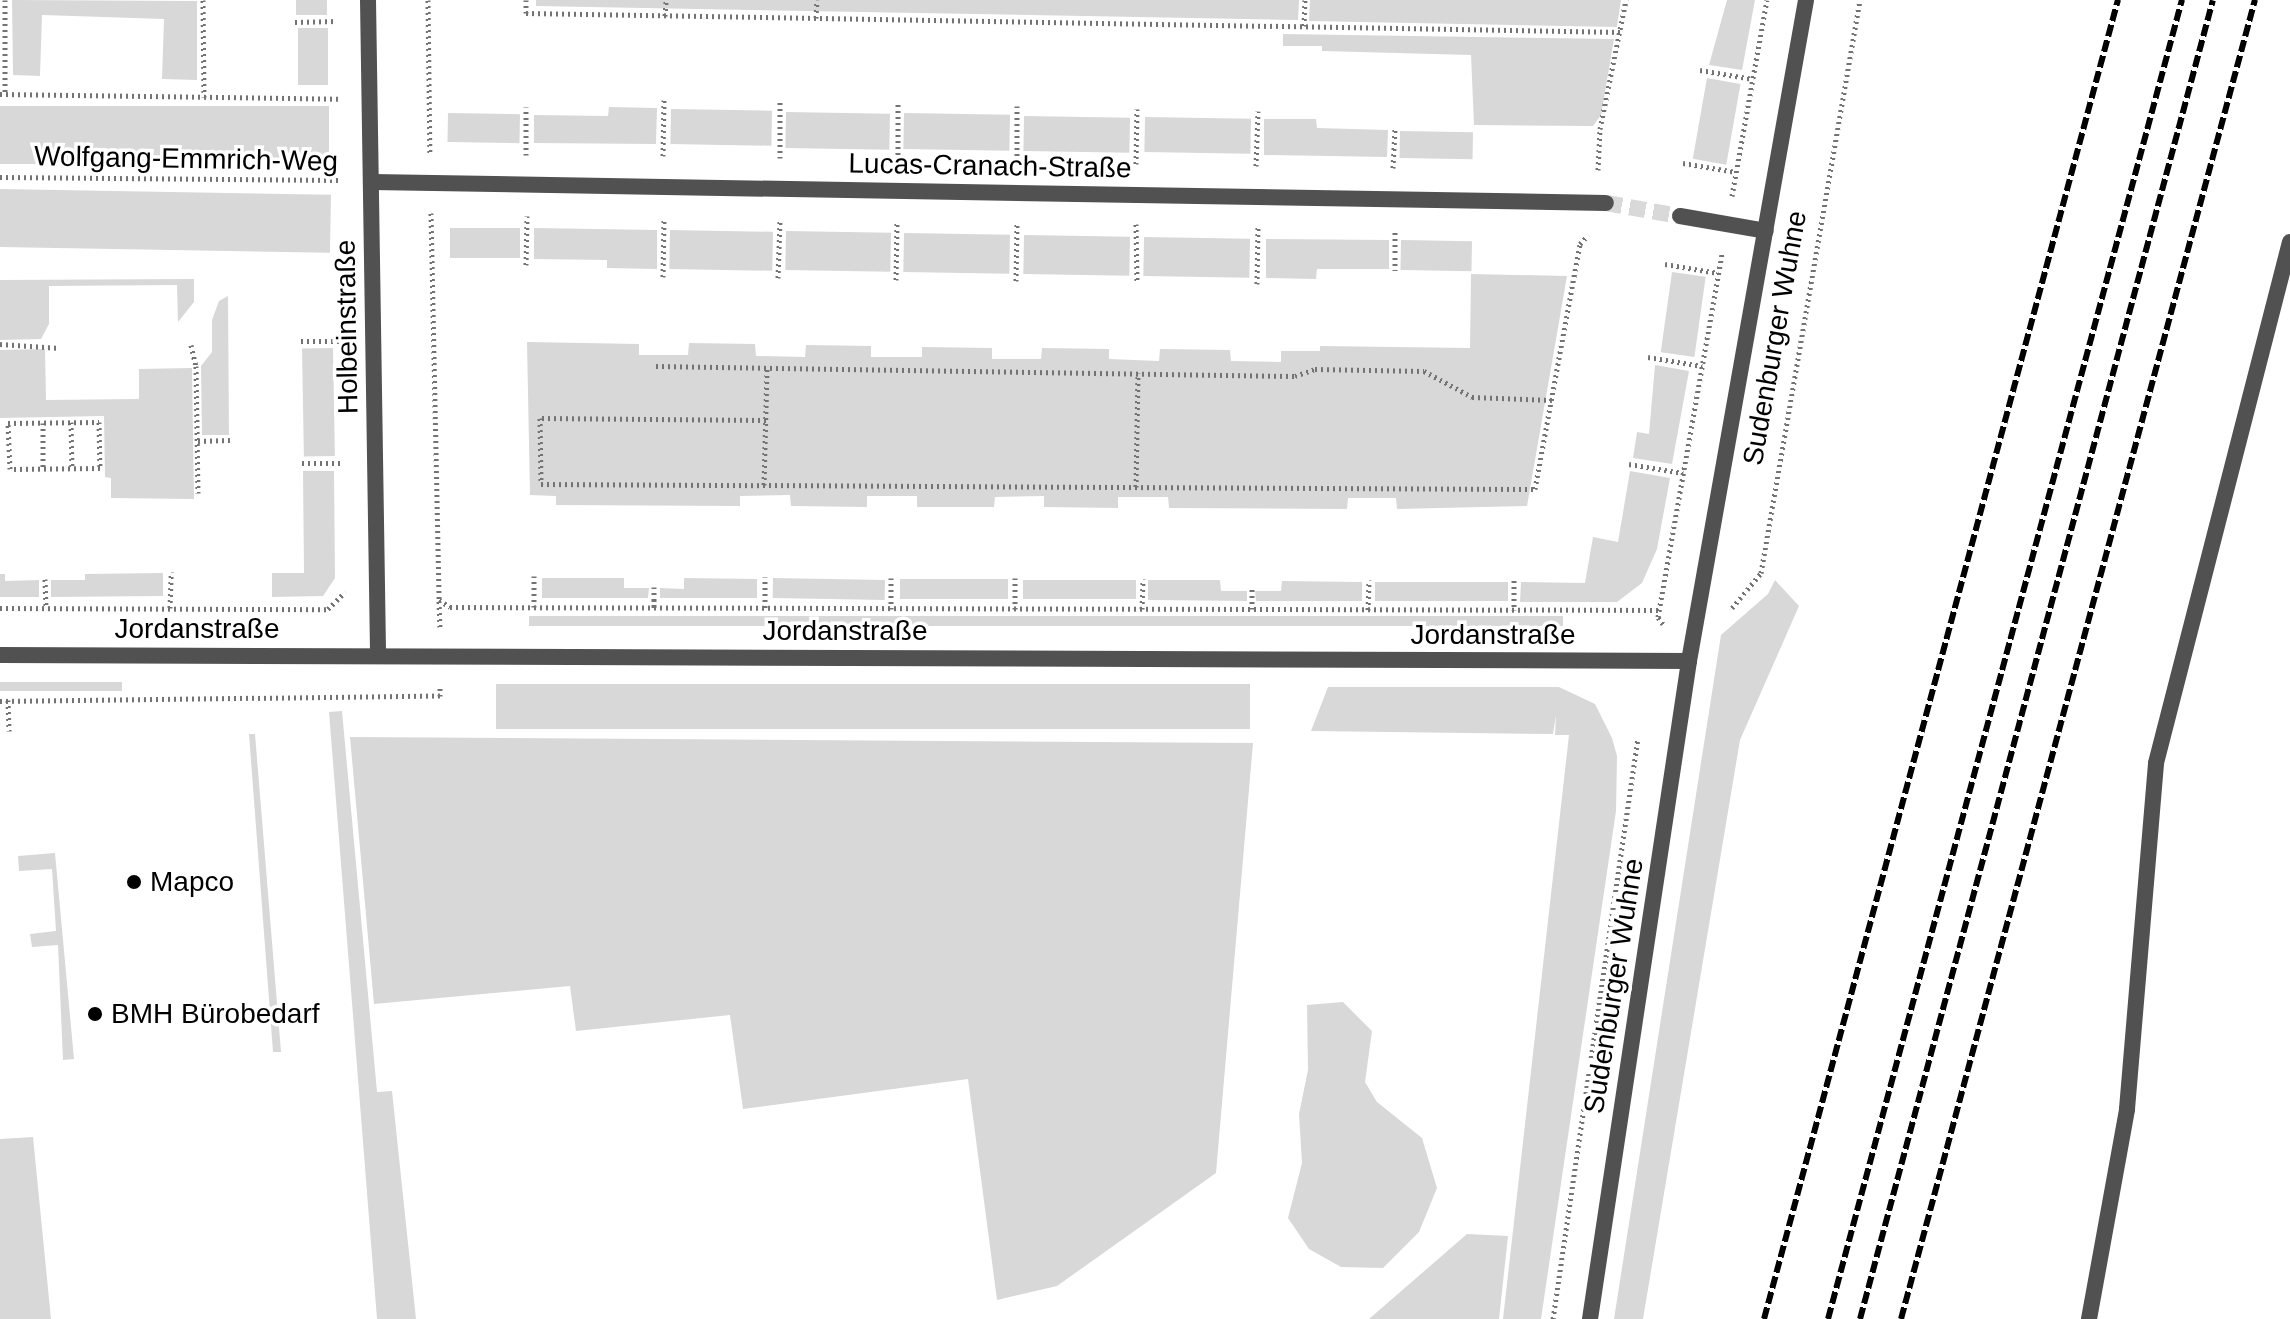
<!DOCTYPE html>
<html>
<head>
<meta charset="utf-8">
<style>
  body { margin:0 }
  #map { position:relative; width:2290px; height:1319px; overflow:hidden; background:#fff; font-family:Arial,sans-serif }
  div>[style] { position:absolute }
  [style*='--x'] { left:calc(var(--x)*1px); top:calc(var(--y)*1px); width:calc(var(--w)*1px); rotate:calc(var(--a)*1deg) }
  .green>* { inset:0; background:#d8d8d8; transform-origin:0 0 }
  .minor-tunnel>* { height:16px; margin-top:-8px; transform-origin:0; background:repeating-linear-gradient(90deg,#d9d9d9 0 16px,transparent 0 24px) }
  .path>* { height:5px; margin-top:-2.5px; transform-origin:0; background:repeating-linear-gradient(90deg,#737373 0 2px,transparent 0 6px) }
  .service>* { height:16px; margin:-8px; padding:0 8px; transform-origin:8px; border-radius:8px; background:#515151 }
  .minor>* { height:16px; margin:-8px; padding:0 8px; transform-origin:8px; border-radius:8px; background:#515151 }
  .tertiary>* { height:16px; margin:-8px; padding:0 8px; transform-origin:8px; border-radius:8px; background:#515151 }
  .rail>* { height:6px; margin-top:-3px; transform-origin:0; background:repeating-linear-gradient(90deg,#000 0 12px,transparent 0 16px) }
  .dots>* { width:22px; height:22px; translate:-50% -50%; box-sizing:border-box; border:4px solid #fff; border-radius:50% }
  span { translate:-50% -50%; white-space:nowrap; text-align:center; line-height:1.15; -webkit-text-stroke:7px #fff; paint-order:stroke }
  .street-label { font-size:28px; color:#000 }
  .poi-label { font-size:28px; color:#000 }
  .left { translate:0 -50%; text-align:left }
</style>
</head>
<body>
<div id="map">
  <div class="green">
    <div style="clip-path:polygon(12px 0,197px 1px,197px 80px,162px 79px,164px 19px,42px 15px,40px 76px,13px 75px)"></div>
    <div style="left:296px;top:0;width:31px;height:15px"></div>
    <div style="clip-path:polygon(536px 0,1299px 0,1298px 20px,536px 6px)"></div>
    <div style="clip-path:polygon(1310px 0,1621px 0,1617px 27px,1309px 21px)"></div>
    <div style="clip-path:polygon(1727px 0,1755px 0,1742px 70px,1709px 65px)"></div>
    <div style="left:298px;top:28px;width:30px;height:57px"></div>
    <div style="clip-path:polygon(1283px 34px,1614px 39px,1601px 115px,1593px 126px,1474px 125px,1471px 55px,1322px 51px,1322px 46px,1283px 46px)"></div>
    <div style="left:1707px;top:78px;width:34px;height:82px;rotate:10deg"></div>
    <div style="left:0;top:106px;width:329px;height:58px"></div>
    <div style="clip-path:polygon(609px 107px,657px 108px,656px 144px,534px 143px,534px 115px,608px 116px)"></div>
    <div style="left:671px;top:109px;width:101px;height:35px;rotate:1deg"></div>
    <div style="left:786px;top:112px;width:104px;height:36px;rotate:1deg"></div>
    <div style="left:448px;top:113px;width:72px;height:29px;rotate:1deg"></div>
    <div style="left:904px;top:113px;width:106px;height:36px;rotate:1deg"></div>
    <div style="left:1024px;top:116px;width:106px;height:35px;rotate:1deg"></div>
    <div style="left:1145px;top:117px;width:106px;height:35px;rotate:1deg"></div>
    <div style="clip-path:polygon(1264px 119px,1316px 119px,1317px 128px,1388px 130px,1387px 157px,1264px 155px)"></div>
    <div style="left:1400px;top:131px;width:73px;height:27px;rotate:1deg"></div>
    <div style="left:0;top:189px;width:331px;height:58px;rotate:1deg"></div>
    <div style="left:450px;top:228px;width:70px;height:30px"></div>
    <div style="clip-path:polygon(534px 228px,657px 230px,657px 269px,607px 268px,607px 260px,534px 259px)"></div>
    <div style="left:670px;top:230px;width:103px;height:39px;rotate:1deg"></div>
    <div style="left:786px;top:231px;width:105px;height:39px;rotate:1deg"></div>
    <div style="left:904px;top:233px;width:106px;height:39px;rotate:1deg"></div>
    <div style="left:1024px;top:235px;width:106px;height:39px;rotate:1deg"></div>
    <div style="left:1144px;top:237px;width:106px;height:39px;rotate:1deg"></div>
    <div style="clip-path:polygon(1266px 239px,1389px 240px,1389px 269px,1317px 269px,1316px 279px,1266px 278px)"></div>
    <div style="left:1401px;top:240px;width:71px;height:30px;rotate:1deg"></div>
    <div style="left:1672px;top:272px;width:34px;height:81px;rotate:8deg"></div>
    <div style="clip-path:polygon(1471px 274px,1567px 276px,1527px 506px,1397px 509px,1396px 498px,1348px 498px,1347px 509px,1169px 508px,1168px 497px,1118px 497px,1118px 508px,1044px 507px,1044px 496px,995px 497px,994px 507px,917px 507px,917px 496px,867px 496px,867px 507px,791px 506px,790px 495px,740px 496px,740px 506px,556px 505px,556px 496px,530px 495px,527px 342px,639px 344px,639px 355px,688px 355px,689px 343px,755px 344px,756px 356px,805px 357px,806px 345px,871px 346px,871px 357px,922px 357px,922px 347px,992px 348px,992px 359px,1041px 359px,1042px 348px,1109px 349px,1109px 359px,1159px 361px,1160px 349px,1230px 350px,1231px 361px,1281px 362px,1281px 351px,1320px 351px,1320px 346px,1470px 348px)"></div>
    <div style="clip-path:polygon(194px 279px,194px 302px,178px 322px,177px 285px,49px 286px,49px 324px,41px 339px,0 340px,0 280px)"></div>
    <div style="clip-path:polygon(228px 296px,229px 435px,202px 435px,201px 366px,212px 352px,212px 320px,219px 301px)"></div>
    <div style="left:333px;top:348px;width:108px;height:31px;rotate:89deg"></div>
    <div style="clip-path:polygon(45px 349px,46px 400px,139px 399px,139px 369px,192px 368px,194px 499px,111px 498px,111px 478px,105px 477px,104px 416px,0 418px,0 350px)"></div>
    <div style="clip-path:polygon(1655px 365px,1689px 371px,1672px 464px,1633px 458px,1637px 432px,1649px 434px)"></div>
    <div style="clip-path:polygon(303px 471px,334px 471px,335px 578px,323px 596px,272px 597px,272px 573px,304px 573px)"></div>
    <div style="clip-path:polygon(1630px 471px,1670px 478px,1657px 549px,1642px 583px,1617px 602px,1520px 602px,1521px 582px,1585px 583px,1593px 537px,1618px 542px)"></div>
    <div style="clip-path:polygon(163px 573px,163px 596px,51px 597px,51px 580px,85px 580px,85px 574px)"></div>
    <div style="clip-path:polygon(0 574px,5px 574px,5px 581px,39px 580px,39px 597px,0 597px)"></div>
    <div style="clip-path:polygon(542px 578px,624px 578px,624px 588px,649px 588px,648px 598px,542px 598px)"></div>
    <div style="clip-path:polygon(684px 578px,757px 579px,757px 598px,660px 598px,660px 588px,684px 589px)"></div>
    <div style="left:773px;top:578px;width:112px;height:20px;rotate:1deg"></div>
    <div style="left:900px;top:579px;width:108px;height:20px"></div>
    <div style="left:1023px;top:580px;width:113px;height:19px"></div>
    <div style="clip-path:polygon(1148px 580px,1220px 580px,1221px 591px,1247px 591px,1247px 601px,1148px 600px)"></div>
    <div style="clip-path:polygon(1775px 580px,1799px 606px,1740px 740px,1643px 1319px,1614px 1319px,1721px 635px,1768px 594px)"></div>
    <div style="clip-path:polygon(1282px 581px,1362px 582px,1362px 601px,1256px 601px,1255px 591px,1281px 591px)"></div>
    <div style="left:1375px;top:582px;width:133px;height:19px"></div>
    <div style="left:529px;top:616px;width:1034px;height:10px"></div>
    <div style="left:122px;top:682px;width:9px;height:122px;rotate:90deg"></div>
    <div style="left:496px;top:684px;width:754px;height:45px"></div>
    <div style="clip-path:polygon(1328px 687px,1559px 687px,1595px 704px,1612px 738px,1617px 756px,1616px 811px,1541px 1319px,1503px 1319px,1569px 735px,1555px 735px,1556px 715px,1553px 734px,1311px 731px)"></div>
    <div style="clip-path:polygon(342px 711px,377px 1092px,392px 1091px,416px 1319px,377px 1319px,329px 712px)"></div>
    <div style="clip-path:polygon(249px 734px,255px 734px,281px 1052px,273px 1052px)"></div>
    <div style="clip-path:polygon(350px 737px,1253px 743px,1216px 1173px,1057px 1286px,997px 1300px,968px 1079px,743px 1109px,730px 1015px,576px 1031px,570px 986px,374px 1004px)"></div>
    <div style="clip-path:polygon(55px 853px,74px 1059px,63px 1060px,58px 945px,32px 947px,30px 934px,56px 931px,52px 869px,19px 871px,18px 856px)"></div>
    <div style="clip-path:polygon(1343px 1002px,1372px 1031px,1365px 1082px,1377px 1102px,1422px 1138px,1437px 1188px,1419px 1232px,1383px 1268px,1341px 1267px,1309px 1249px,1288px 1218px,1302px 1163px,1299px 1114px,1308px 1070px,1307px 1005px)"></div>
    <div style="clip-path:polygon(33px 1137px,51px 1319px,0 1319px,0 1139px)"></div>
    <div style="clip-path:polygon(1467px 1234px,1508px 1236px,1499px 1319px,1369px 1319px)"></div>
  </div>
  <div class="minor-tunnel">
    <div style="--x:1606;--y:203;--w:75;--a:10"></div>
  </div>
  <div class="path">
    <div style="--x:5;--y:0;--w:94;--a:90"></div>
    <div style="--x:203;--y:0;--w:97;--a:89.4"></div>
    <div style="--x:428;--y:0;--w:155;--a:89.3"></div>
    <div style="--x:526;--y:0;--w:13;--a:90"></div>
    <div style="--x:526;--y:13;--w:1095;--a:0.99"></div>
    <div style="--x:665;--y:16;--w:16;--a:-86"></div>
    <div style="--x:816;--y:18;--w:18;--a:-87"></div>
    <div style="--x:295;--y:22;--w:42;--a:-1.4"></div>
    <div style="--x:1304;--y:26;--w:26;--a:-88"></div>
    <div style="--x:1700;--y:70;--w:54;--a:9.6"></div>
    <div style="--x:0;--y:94;--w:338;--a:0.8"></div>
    <div style="--x:898;--y:104;--w:55;--a:90"></div>
    <div style="--x:1017;--y:106;--w:56;--a:90"></div>
    <div style="--x:526;--y:155;--w:48;--a:-90"></div>
    <div style="--x:663;--y:156;--w:56;--a:-89"></div>
    <div style="--x:780;--y:158;--w:57;--a:-90"></div>
    <div style="--x:1683;--y:163;--w:54;--a:9.6"></div>
    <div style="--x:1136;--y:164;--w:55;--a:-89"></div>
    <div style="--x:1256;--y:166;--w:55;--a:-87.9"></div>
    <div style="--x:1393;--y:168;--w:40;--a:-87.1"></div>
    <div style="--x:1598;--y:170;--w:41;--a:-87.2"></div>
    <div style="--x:1600;--y:129;--w:132;--a:-78.6"></div>
    <div style="--x:0;--y:177;--w:339;--a:0.5"></div>
    <div style="--x:1732;--y:196;--w:199;--a:-79.9"></div>
    <div style="--x:431;--y:213;--w:387;--a:88.8"></div>
    <div style="--x:439;--y:600;--w:13;--a:32"></div>
    <div style="--x:450;--y:607;--w:1209;--a:0.14"></div>
    <div style="--x:1136;--y:224;--w:59;--a:89"></div>
    <div style="--x:1665;--y:264;--w:54;--a:9.6"></div>
    <div style="--x:526;--y:265;--w:49;--a:-88.8"></div>
    <div style="--x:1395;--y:271;--w:40;--a:-90"></div>
    <div style="--x:663;--y:277;--w:59;--a:-89"></div>
    <div style="--x:778;--y:278;--w:58;--a:-88"></div>
    <div style="--x:896;--y:280;--w:58;--a:-89"></div>
    <div style="--x:1016;--y:281;--w:58;--a:-89"></div>
    <div style="--x:1257;--y:284;--w:57;--a:-89"></div>
    <div style="--x:301;--y:341;--w:41;--a:0"></div>
    <div style="--x:0;--y:344;--w:60;--a:3.8"></div>
    <div style="--x:191;--y:345;--w:22;--a:77"></div>
    <div style="--x:196;--y:366;--w:127;--a:89.1"></div>
    <div style="--x:1648;--y:357;--w:55;--a:9.5"></div>
    <div style="--x:656;--y:366;--w:639;--a:0.9"></div>
    <div style="--x:1295;--y:376;--w:21;--a:-19"></div>
    <div style="--x:1315;--y:369;--w:109;--a:1.1"></div>
    <div style="--x:1424;--y:371;--w:55;--a:28.4"></div>
    <div style="--x:1472;--y:397;--w:80;--a:2.1"></div>
    <div style="--x:766;--y:420;--w:226;--a:-179.5"></div>
    <div style="--x:540;--y:418;--w:66;--a:89.1"></div>
    <div style="--x:541;--y:484;--w:994;--a:0.29"></div>
    <div style="--x:1535;--y:489;--w:249;--a:-79.6"></div>
    <div style="--x:1580;--y:244;--w:12;--a:-48"></div>
    <div style="--x:71;--y:422;--w:47;--a:88.8"></div>
    <div style="--x:99;--y:422;--w:46;--a:88.8"></div>
    <div style="--x:100;--y:468;--w:90;--a:179.4"></div>
    <div style="--x:10;--y:469;--w:46;--a:-92.5"></div>
    <div style="--x:8;--y:423;--w:91;--a:-0.6"></div>
    <div style="--x:43;--y:423;--w:46;--a:90"></div>
    <div style="--x:198;--y:441;--w:32;--a:-2"></div>
    <div style="--x:302;--y:463;--w:42;--a:0"></div>
    <div style="--x:1629;--y:464;--w:55;--a:9.5"></div>
    <div style="--x:764;--y:485;--w:117;--a:-88.5"></div>
    <div style="--x:1136;--y:487;--w:114;--a:-89"></div>
    <div style="--x:891;--y:578;--w:31;--a:90"></div>
    <div style="--x:1015;--y:578;--w:31;--a:90"></div>
    <div style="--x:45;--y:579;--w:29;--a:88"></div>
    <div style="--x:1514;--y:580;--w:30;--a:90"></div>
    <div style="--x:654;--y:587;--w:21;--a:90"></div>
    <div style="--x:439;--y:601;--w:26;--a:88"></div>
    <div style="--x:534;--y:607;--w:31;--a:-90"></div>
    <div style="--x:0;--y:608;--w:328;--a:0.2"></div>
    <div style="--x:328;--y:609;--w:24;--a:-45"></div>
    <div style="--x:170;--y:608;--w:36;--a:-88"></div>
    <div style="--x:765;--y:608;--w:31;--a:-90"></div>
    <div style="--x:1732;--y:608;--w:45;--a:-50.4"></div>
    <div style="--x:1761;--y:573;--w:581;--a:-80.2"></div>
    <div style="--x:1142;--y:609;--w:30;--a:-88"></div>
    <div style="--x:1252;--y:609;--w:20;--a:-90"></div>
    <div style="--x:1368;--y:610;--w:30;--a:-88"></div>
    <div style="--x:1663;--y:624;--w:9;--a:-126"></div>
    <div style="--x:1658;--y:617;--w:370;--a:-80"></div>
    <div style="--x:8;--y:700;--w:31;--a:88"></div>
    <div style="--x:0;--y:701;--w:440;--a:-0.7"></div>
    <div style="--x:440;--y:696;--w:11;--a:-90"></div>
    <div style="--x:162;--y:883;--w:44;--a:-5.2"></div>
    <div style="--x:1553;--y:1319;--w:587;--a:-81.68"></div>
  </div>
  <div class="service">
    <div style="--x:2089;--y:1319;--w:213;--a:-79.7"></div>
    <div style="--x:2127;--y:1109;--w:347;--a:-85.2"></div>
    <div style="--x:2156;--y:763;--w:538;--a:-75.58"></div>
  </div>
  <div class="minor">
    <div style="--x:368;--y:0;--w:654;--a:89.12"></div>
    <div style="--x:372;--y:182;--w:1234;--a:0.97"></div>
    <div style="--x:1680;--y:216;--w:87;--a:9.9"></div>
    <div style="--x:0;--y:655;--w:1689;--a:0.2"></div>
  </div>
  <div class="tertiary">
    <div style="--x:1590;--y:1319;--w:665;--a:-81.44"></div>
    <div style="--x:1689;--y:661;--w:671;--a:-79.96"></div>
  </div>
  <div class="rail">
    <div style="--x:1764;--y:1319;--w:1366;--a:-74.98"></div>
    <div style="--x:1828;--y:1319;--w:1366;--a:-74.98"></div>
    <div style="--x:1860;--y:1319;--w:1365;--a:-75.02"></div>
    <div style="--x:1901;--y:1319;--w:1366;--a:-74.98"></div>
  </div>
  <div class="dots">
    <div style="left:134px;top:882px;background:#000"></div>
    <div style="left:95px;top:1014px;background:#000"></div>
  </div>
  <div class="street-label">
    <span style="left:186px;top:159px;rotate:1deg">Wolfgang-Emmrich-Weg</span>
    <span style="left:990px;top:166px;rotate:1deg">Lucas-Cranach-Straße</span>
    <span style="left:347px;top:327px;rotate:-91deg">Holbeinstraße</span>
    <span style="left:1775px;top:338px;rotate:-80deg">Sudenburger Wuhne</span>
    <span style="left:197px;top:629px">Jordanstraße</span>
    <span style="left:845px;top:631px">Jordanstraße</span>
    <span style="left:1493px;top:635px">Jordanstraße</span>
    <span style="left:1614px;top:986px;rotate:-81deg">Sudenburger Wuhne</span>
  </div>
  <div class="poi-label">
    <span class="left" style="left:150px;top:882px">Mapco</span>
    <span class="left" style="left:111px;top:1014px">BMH Bürobedarf</span>
  </div>
</div>
</body>
</html>
